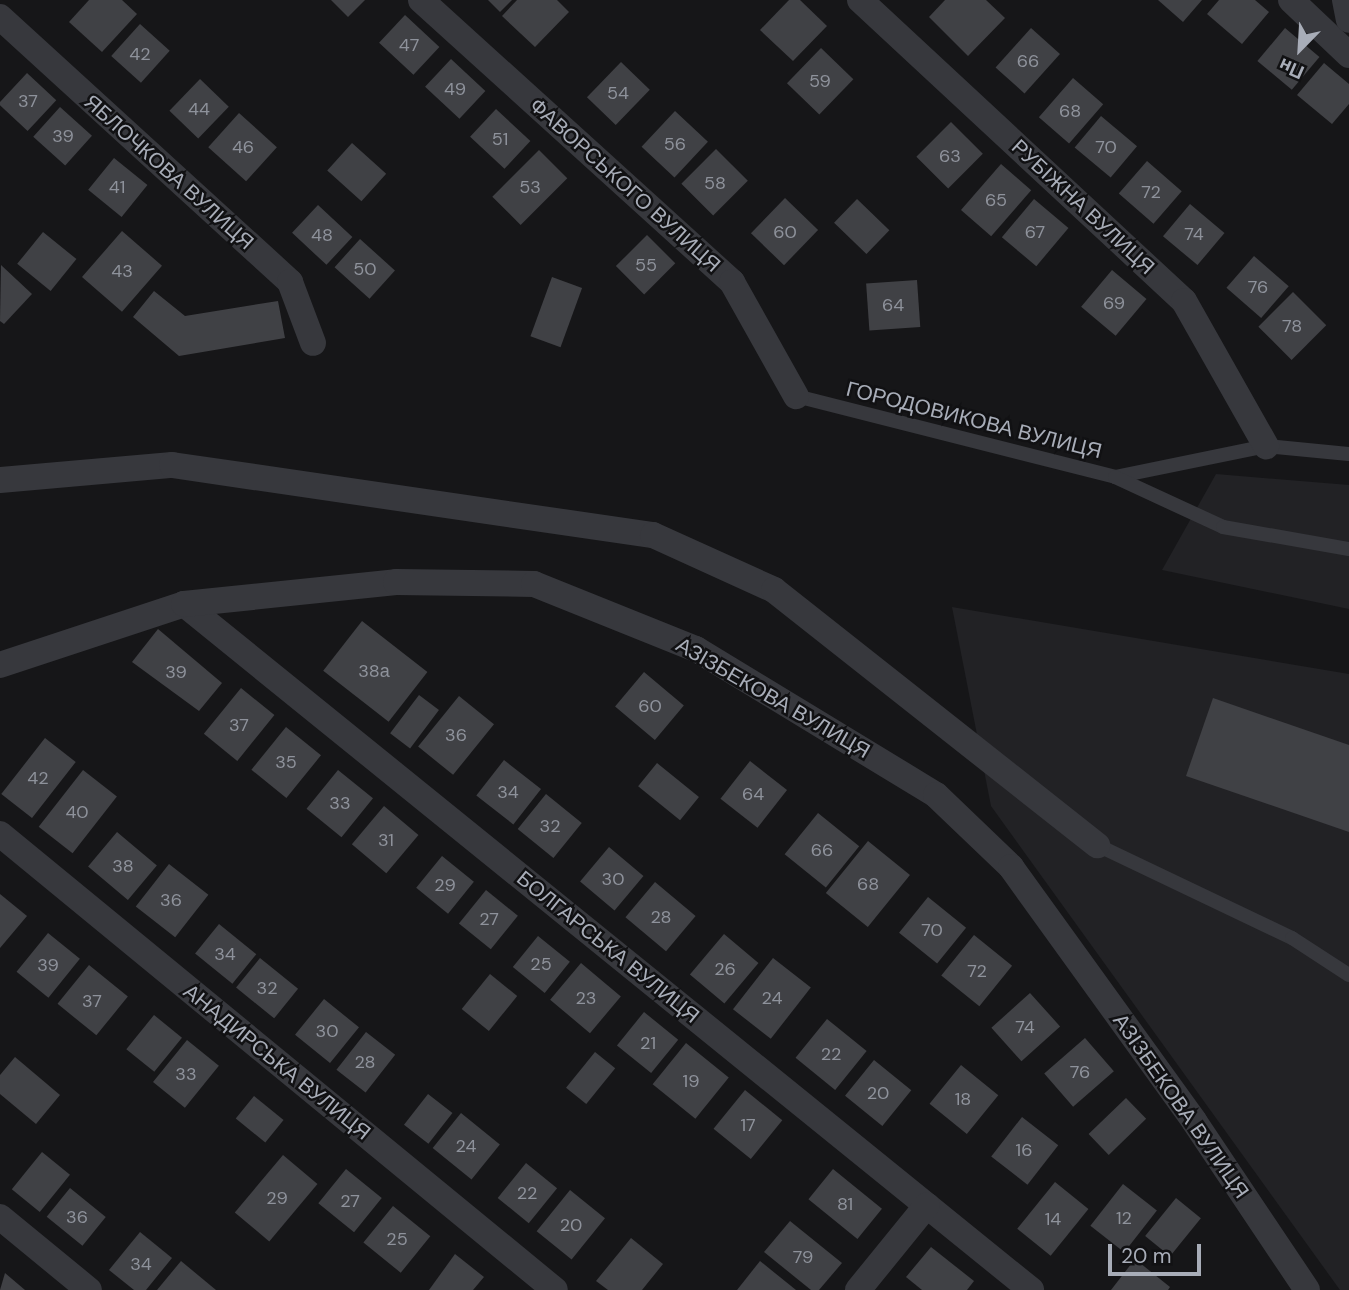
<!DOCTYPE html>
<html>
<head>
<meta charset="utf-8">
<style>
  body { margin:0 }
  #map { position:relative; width:1349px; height:1290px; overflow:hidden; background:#161618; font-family:"DM Sans",sans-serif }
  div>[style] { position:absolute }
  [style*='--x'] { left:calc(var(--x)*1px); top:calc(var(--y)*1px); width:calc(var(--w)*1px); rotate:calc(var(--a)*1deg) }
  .built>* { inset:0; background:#222225 }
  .building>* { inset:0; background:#404145; transform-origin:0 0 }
  .lane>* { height:14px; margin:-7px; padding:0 7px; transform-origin:7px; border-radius:7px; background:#37383d }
  .street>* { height:26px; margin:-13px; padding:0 13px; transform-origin:13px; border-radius:13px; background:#37383d }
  span { translate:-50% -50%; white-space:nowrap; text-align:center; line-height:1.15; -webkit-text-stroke:5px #111113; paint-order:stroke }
  .number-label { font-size:18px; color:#8e929b }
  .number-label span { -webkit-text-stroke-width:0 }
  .street-label { font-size:21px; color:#a8adb8 }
  .north { position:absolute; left:1265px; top:14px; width:70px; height:70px; -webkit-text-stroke:5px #111113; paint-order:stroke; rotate:204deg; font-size:19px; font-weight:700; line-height:28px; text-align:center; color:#a8adb8 }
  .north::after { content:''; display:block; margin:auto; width:24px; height:32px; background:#a8adb8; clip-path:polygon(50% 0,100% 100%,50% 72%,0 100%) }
  .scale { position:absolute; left:1108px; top:1244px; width:93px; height:32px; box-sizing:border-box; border:4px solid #a8adb8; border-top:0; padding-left:9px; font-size:21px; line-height:24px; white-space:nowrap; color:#a8adb8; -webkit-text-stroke:5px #111113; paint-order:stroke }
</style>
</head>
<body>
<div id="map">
  <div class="built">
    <div style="clip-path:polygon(1216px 474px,1349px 485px,1349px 609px,1162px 570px)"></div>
    <div style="clip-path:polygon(952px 607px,1349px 674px,1349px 1290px,1340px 1290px,991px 806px)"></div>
  </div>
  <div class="building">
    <div style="clip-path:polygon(89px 0,122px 0,137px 14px,102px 52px,69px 22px)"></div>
    <div style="clip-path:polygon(331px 0,365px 0,348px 17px)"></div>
    <div style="clip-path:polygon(488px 0,512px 0,500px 12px)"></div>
    <div style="clip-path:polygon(517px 0,557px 0,569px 12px,535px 47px,502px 16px)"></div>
    <div style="clip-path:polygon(789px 0,800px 0,827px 26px,793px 61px,760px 30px)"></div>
    <div style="clip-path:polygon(945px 0,986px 0,1005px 18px,968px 56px,929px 17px)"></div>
    <div style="clip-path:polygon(1158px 0,1202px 0,1183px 22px)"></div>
    <div style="clip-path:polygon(1219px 0,1255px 0,1269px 12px,1242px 44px,1207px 14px)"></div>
    <div style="left:405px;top:15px;width:47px;height:38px;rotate:43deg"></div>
    <div style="left:140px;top:24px;width:40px;height:43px;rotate:42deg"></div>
    <div style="left:1031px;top:28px;width:39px;height:53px;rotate:42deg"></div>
    <div style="left:1285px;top:28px;width:45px;height:43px;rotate:40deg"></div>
    <div style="left:821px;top:48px;width:45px;height:49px;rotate:44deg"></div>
    <div style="left:451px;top:59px;width:47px;height:38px;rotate:43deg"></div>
    <div style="left:621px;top:62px;width:40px;height:49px;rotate:44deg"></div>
    <div style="clip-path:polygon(1324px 63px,1349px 84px,1349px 104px,1332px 124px,1297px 95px)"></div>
    <div style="left:27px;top:73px;width:40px;height:42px;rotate:43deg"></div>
    <div style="left:1073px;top:78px;width:40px;height:52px;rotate:41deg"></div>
    <div style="left:200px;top:79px;width:40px;height:44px;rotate:44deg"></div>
    <div style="left:60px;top:107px;width:43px;height:40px;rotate:42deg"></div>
    <div style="left:496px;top:109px;width:47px;height:38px;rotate:43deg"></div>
    <div style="left:675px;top:111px;width:45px;height:49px;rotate:43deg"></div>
    <div style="left:239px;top:113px;width:51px;height:46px;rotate:42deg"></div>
    <div style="left:1101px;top:116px;width:47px;height:41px;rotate:40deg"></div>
    <div style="left:951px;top:122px;width:45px;height:49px;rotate:45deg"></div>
    <div style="left:352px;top:143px;width:46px;height:37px;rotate:42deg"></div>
    <div style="left:716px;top:149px;width:45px;height:49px;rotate:45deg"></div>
    <div style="left:539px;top:150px;width:40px;height:66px;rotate:45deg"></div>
    <div style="left:114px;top:158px;width:43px;height:41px;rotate:39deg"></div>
    <div style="left:1147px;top:161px;width:46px;height:43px;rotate:41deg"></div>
    <div style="left:1001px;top:164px;width:40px;height:61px;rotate:41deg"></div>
    <div style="left:785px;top:198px;width:46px;height:49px;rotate:44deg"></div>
    <div style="left:857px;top:199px;width:45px;height:33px;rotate:44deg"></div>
    <div style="left:1034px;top:199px;width:45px;height:50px;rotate:40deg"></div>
    <div style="left:1190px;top:204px;width:45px;height:42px;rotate:40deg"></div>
    <div style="left:318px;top:205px;width:47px;height:38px;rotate:43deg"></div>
    <div style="left:122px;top:231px;width:53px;height:61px;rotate:41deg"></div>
    <div style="left:43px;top:232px;width:43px;height:41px;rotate:39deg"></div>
    <div style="left:647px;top:235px;width:40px;height:44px;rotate:45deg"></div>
    <div style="left:360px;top:239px;width:47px;height:38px;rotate:42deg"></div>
    <div style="left:1254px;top:256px;width:46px;height:42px;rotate:41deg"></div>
    <div style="clip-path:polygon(1px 265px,32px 294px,4px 324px,0 321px)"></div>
    <div style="left:1112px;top:270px;width:45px;height:48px;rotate:40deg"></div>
    <div style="left:552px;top:277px;width:32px;height:63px;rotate:20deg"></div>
    <div style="left:917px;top:280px;width:47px;height:51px;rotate:86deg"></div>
    <div style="clip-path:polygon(154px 291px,185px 316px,278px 301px,285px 338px,179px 356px,133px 317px)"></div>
    <div style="left:1293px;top:292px;width:47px;height:49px;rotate:45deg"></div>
    <div style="left:362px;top:621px;width:83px;height:63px;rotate:38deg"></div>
    <div style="clip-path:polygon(158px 629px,222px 683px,199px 711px,132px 662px)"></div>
    <div style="left:644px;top:672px;width:52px;height:45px;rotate:40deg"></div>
    <div style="left:241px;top:688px;width:43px;height:59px;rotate:39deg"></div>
    <div style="left:419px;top:695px;width:25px;height:48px;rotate:37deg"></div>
    <div style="left:459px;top:696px;width:45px;height:65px;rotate:39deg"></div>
    <div style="clip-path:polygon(1213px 698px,1349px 745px,1349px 832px,1186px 776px)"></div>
    <div style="left:286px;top:727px;width:45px;height:55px;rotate:39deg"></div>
    <div style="left:45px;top:738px;width:39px;height:71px;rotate:38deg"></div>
    <div style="left:504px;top:760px;width:47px;height:45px;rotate:38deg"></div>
    <div style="left:750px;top:761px;width:47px;height:48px;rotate:38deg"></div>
    <div style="left:657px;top:763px;width:54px;height:30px;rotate:39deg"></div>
    <div style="left:83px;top:770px;width:43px;height:72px;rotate:38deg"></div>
    <div style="left:338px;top:770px;width:45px;height:50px;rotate:39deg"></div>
    <div style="left:546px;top:794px;width:46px;height:45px;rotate:39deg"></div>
    <div style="left:384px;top:806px;width:45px;height:50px;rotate:40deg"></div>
    <div style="left:818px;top:813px;width:53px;height:53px;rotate:39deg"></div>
    <div style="left:117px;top:832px;width:52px;height:45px;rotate:40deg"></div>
    <div style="left:868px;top:841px;width:54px;height:67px;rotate:39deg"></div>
    <div style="left:609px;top:847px;width:45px;height:45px;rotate:40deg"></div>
    <div style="left:442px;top:856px;width:41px;height:41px;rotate:39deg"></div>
    <div style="left:169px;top:864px;width:50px;height:54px;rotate:38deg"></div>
    <div style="left:655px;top:882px;width:53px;height:46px;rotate:40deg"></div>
    <div style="left:486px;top:890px;width:41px;height:43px;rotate:39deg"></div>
    <div style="clip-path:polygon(0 894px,27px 916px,0 948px)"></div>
    <div style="left:928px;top:897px;width:49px;height:46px;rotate:39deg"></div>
    <div style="left:219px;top:924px;width:48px;height:38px;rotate:39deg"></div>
    <div style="left:48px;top:933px;width:41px;height:50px;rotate:39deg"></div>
    <div style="left:724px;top:934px;width:45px;height:53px;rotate:40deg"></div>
    <div style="left:974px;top:935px;width:49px;height:52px;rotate:39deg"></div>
    <div style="left:538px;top:936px;width:41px;height:40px;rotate:39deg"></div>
    <div style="left:260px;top:958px;width:49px;height:38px;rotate:39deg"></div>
    <div style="left:773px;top:958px;width:48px;height:65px;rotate:38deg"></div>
    <div style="left:581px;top:963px;width:52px;height:48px;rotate:40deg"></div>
    <div style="left:89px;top:965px;width:50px;height:50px;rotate:39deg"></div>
    <div style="left:490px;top:974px;width:35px;height:45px;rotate:39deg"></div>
    <div style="left:1030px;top:993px;width:45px;height:52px;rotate:48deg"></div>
    <div style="left:324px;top:999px;width:45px;height:46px;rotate:39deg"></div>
    <div style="left:644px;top:1012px;width:44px;height:43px;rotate:39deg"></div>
    <div style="left:154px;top:1015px;width:36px;height:44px;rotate:39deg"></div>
    <div style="left:827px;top:1019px;width:51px;height:50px;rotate:39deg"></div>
    <div style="left:366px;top:1032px;width:37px;height:48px;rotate:38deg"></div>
    <div style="left:1085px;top:1038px;width:44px;height:54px;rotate:49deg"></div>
    <div style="left:187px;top:1040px;width:41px;height:54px;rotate:39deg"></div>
    <div style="left:686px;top:1043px;width:55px;height:53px;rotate:39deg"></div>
    <div style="left:595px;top:1052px;width:26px;height:46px;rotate:39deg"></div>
    <div style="clip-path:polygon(15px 1057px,60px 1095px,36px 1124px,0 1094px,0 1075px)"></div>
    <div style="left:874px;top:1060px;width:48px;height:46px;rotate:39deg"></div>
    <div style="left:961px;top:1065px;width:48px;height:50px;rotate:39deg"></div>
    <div style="left:745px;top:1090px;width:48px;height:50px;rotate:39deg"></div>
    <div style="left:428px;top:1094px;width:31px;height:39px;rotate:38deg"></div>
    <div style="left:254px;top:1096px;width:38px;height:29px;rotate:39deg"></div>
    <div style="left:1126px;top:1098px;width:29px;height:52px;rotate:46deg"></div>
    <div style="left:461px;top:1113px;width:50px;height:45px;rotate:39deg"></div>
    <div style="left:1022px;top:1117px;width:46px;height:50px;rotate:38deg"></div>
    <div style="left:42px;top:1152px;width:36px;height:48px;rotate:39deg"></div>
    <div style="left:283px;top:1155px;width:45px;height:75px;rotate:40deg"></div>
    <div style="left:526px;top:1163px;width:40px;height:45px;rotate:39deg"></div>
    <div style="left:346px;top:1169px;width:46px;height:44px;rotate:39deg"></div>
    <div style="left:833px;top:1169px;width:63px;height:39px;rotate:39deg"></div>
    <div style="left:1055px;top:1182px;width:43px;height:60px;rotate:39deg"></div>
    <div style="left:1123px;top:1184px;width:43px;height:53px;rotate:38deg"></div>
    <div style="left:70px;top:1188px;width:46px;height:37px;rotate:39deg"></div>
    <div style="left:570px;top:1190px;width:45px;height:53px;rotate:39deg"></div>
    <div style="left:1176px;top:1198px;width:32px;height:49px;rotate:39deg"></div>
    <div style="left:393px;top:1206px;width:48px;height:47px;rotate:39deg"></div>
    <div style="clip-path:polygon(790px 1221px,842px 1263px,819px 1290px,811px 1290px,764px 1252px)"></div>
    <div style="clip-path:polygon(140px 1232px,172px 1258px,146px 1290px,134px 1290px,109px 1270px)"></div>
    <div style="clip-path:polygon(631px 1238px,663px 1264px,642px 1290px,608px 1290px,596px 1281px)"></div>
    <div style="clip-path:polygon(931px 1247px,974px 1281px,967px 1290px,922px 1290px,906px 1277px)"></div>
    <div style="clip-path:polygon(455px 1254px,484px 1277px,473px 1290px,429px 1290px)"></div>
    <div style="clip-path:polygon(1135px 1259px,1170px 1287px,1168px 1290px,1111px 1290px)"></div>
    <div style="clip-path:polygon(181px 1261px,216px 1290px,157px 1290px)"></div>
    <div style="clip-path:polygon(760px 1261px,796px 1290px,737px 1290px)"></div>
    <div style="clip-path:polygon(5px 1273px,25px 1290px,0 1290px)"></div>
  </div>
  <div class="lane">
    <div style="--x:796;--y:396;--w:329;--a:14.2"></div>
    <div style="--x:1115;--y:477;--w:154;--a:-11.6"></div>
    <div style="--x:1266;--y:446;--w:83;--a:5.5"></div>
    <div style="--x:1115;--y:477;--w:119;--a:24.8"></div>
    <div style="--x:1223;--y:527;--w:128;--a:9.9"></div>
    <div style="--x:1097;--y:845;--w:216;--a:25.5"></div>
    <div style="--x:1292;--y:938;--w:68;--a:33"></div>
  </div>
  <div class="street">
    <div style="--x:421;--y:0;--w:420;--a:42.2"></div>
    <div style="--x:732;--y:282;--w:131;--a:60.7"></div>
    <div style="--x:860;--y:0;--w:442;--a:42.9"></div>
    <div style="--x:1184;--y:301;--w:167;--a:60.5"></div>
    <div style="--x:1291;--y:0;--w:80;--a:43.5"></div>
    <div style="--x:1345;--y:0;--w:20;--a:79"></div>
    <div style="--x:0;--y:17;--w:393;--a:42.4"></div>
    <div style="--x:290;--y:282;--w:65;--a:69.3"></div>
    <div style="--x:0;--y:480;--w:173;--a:-5"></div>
    <div style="--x:172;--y:465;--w:486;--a:8.3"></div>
    <div style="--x:653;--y:535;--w:133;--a:24.4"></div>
    <div style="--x:774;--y:590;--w:412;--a:38.3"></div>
    <div style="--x:184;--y:604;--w:1090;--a:39"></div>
    <div style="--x:0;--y:665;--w:194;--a:-18.3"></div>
    <div style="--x:184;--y:604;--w:213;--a:-5.9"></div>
    <div style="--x:396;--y:582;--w:138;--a:0.8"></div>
    <div style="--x:534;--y:584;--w:175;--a:21.9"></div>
    <div style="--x:696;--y:649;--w:281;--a:31.3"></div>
    <div style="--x:936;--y:795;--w:104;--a:43.8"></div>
    <div style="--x:1011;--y:867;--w:313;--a:54.2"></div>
    <div style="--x:1194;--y:1121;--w:203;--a:56.2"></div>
    <div style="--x:0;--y:834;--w:718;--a:39.41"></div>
    <div style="--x:0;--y:1217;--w:115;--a:39.4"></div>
    <div style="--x:858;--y:1290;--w:109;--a:-50.9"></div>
  </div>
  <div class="number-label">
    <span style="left:409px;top:45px">47</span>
    <span style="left:140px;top:54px">42</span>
    <span style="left:1028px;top:61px">66</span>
    <span style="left:820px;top:81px">59</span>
    <span style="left:455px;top:89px">49</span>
    <span style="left:618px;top:93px">54</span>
    <span style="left:28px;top:101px">37</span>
    <span style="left:199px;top:109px">44</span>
    <span style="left:1070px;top:111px">68</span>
    <span style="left:63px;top:136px">39</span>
    <span style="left:500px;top:139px">51</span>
    <span style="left:675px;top:144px">56</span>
    <span style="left:243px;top:147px">46</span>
    <span style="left:1106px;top:147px">70</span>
    <span style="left:950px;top:156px">63</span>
    <span style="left:715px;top:183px">58</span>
    <span style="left:117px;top:187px">41</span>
    <span style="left:530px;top:187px">53</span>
    <span style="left:1151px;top:192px">72</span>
    <span style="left:996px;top:200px">65</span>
    <span style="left:785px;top:232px">60</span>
    <span style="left:1035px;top:232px">67</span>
    <span style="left:1194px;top:234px">74</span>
    <span style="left:322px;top:235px">48</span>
    <span style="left:646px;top:265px">55</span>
    <span style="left:365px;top:269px">50</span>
    <span style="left:122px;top:271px">43</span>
    <span style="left:1258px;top:287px">76</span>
    <span style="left:1114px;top:303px">69</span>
    <span style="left:893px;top:305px">64</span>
    <span style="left:1292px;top:326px">78</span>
    <span style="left:374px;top:671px">38а</span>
    <span style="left:176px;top:672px">39</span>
    <span style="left:650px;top:706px">60</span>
    <span style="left:239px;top:725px">37</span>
    <span style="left:456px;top:735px">36</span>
    <span style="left:286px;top:762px">35</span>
    <span style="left:38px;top:778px">42</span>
    <span style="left:508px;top:792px">34</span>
    <span style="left:753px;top:794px">64</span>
    <span style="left:340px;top:803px">33</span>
    <span style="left:77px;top:812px">40</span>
    <span style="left:550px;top:826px">32</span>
    <span style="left:386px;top:840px">31</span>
    <span style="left:822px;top:850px">66</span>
    <span style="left:123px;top:866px">38</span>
    <span style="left:613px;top:879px">30</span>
    <span style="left:868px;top:884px">68</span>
    <span style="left:445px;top:885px">29</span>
    <span style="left:171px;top:900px">36</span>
    <span style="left:661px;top:917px">28</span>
    <span style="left:489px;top:919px">27</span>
    <span style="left:932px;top:930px">70</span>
    <span style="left:225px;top:954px">34</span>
    <span style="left:541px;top:964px">25</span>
    <span style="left:48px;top:965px">39</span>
    <span style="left:725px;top:969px">26</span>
    <span style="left:977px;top:971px">72</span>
    <span style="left:267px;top:988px">32</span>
    <span style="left:586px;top:998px">23</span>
    <span style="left:772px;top:998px">24</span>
    <span style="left:92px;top:1001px">37</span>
    <span style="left:1025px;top:1027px">74</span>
    <span style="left:327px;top:1031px">30</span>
    <span style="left:648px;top:1043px">21</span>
    <span style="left:831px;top:1054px">22</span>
    <span style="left:365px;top:1062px">28</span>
    <span style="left:1080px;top:1072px">76</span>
    <span style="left:186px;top:1074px">33</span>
    <span style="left:691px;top:1081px">19</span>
    <span style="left:878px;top:1093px">20</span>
    <span style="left:963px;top:1099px">18</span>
    <span style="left:748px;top:1125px">17</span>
    <span style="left:466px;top:1146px">24</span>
    <span style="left:1024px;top:1150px">16</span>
    <span style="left:527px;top:1193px">22</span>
    <span style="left:277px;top:1198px">29</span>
    <span style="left:350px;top:1201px">27</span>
    <span style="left:845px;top:1204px">81</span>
    <span style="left:77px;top:1217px">36</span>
    <span style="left:1124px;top:1218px">12</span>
    <span style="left:1053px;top:1219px">14</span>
    <span style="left:571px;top:1225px">20</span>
    <span style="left:397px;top:1239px">25</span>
    <span style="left:803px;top:1257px">79</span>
    <span style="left:141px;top:1264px">34</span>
  </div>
  <div class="street-label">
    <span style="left:169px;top:172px;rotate:42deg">ЯБЛОЧКОВА ВУЛИЦЯ</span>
    <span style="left:625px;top:185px;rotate:42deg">ФАВОРСЬКОГО ВУЛИЦЯ</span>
    <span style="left:1083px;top:207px;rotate:43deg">РУБІЖНА ВУЛИЦЯ</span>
    <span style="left:974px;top:420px;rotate:14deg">ГОРОДОВИКОВА ВУЛИЦЯ</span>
    <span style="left:773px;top:698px;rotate:30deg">АЗІЗБЕКОВА ВУЛИЦЯ</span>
    <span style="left:608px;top:947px;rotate:39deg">БОЛГАРСЬКА ВУЛИЦЯ</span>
    <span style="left:277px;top:1062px;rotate:39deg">АНАДИРСЬКА ВУЛИЦЯ</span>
    <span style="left:1181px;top:1106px;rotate:55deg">АЗІЗБЕКОВА ВУЛИЦЯ</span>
  </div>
  <div class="north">Пн</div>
  <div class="scale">20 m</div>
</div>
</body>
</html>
